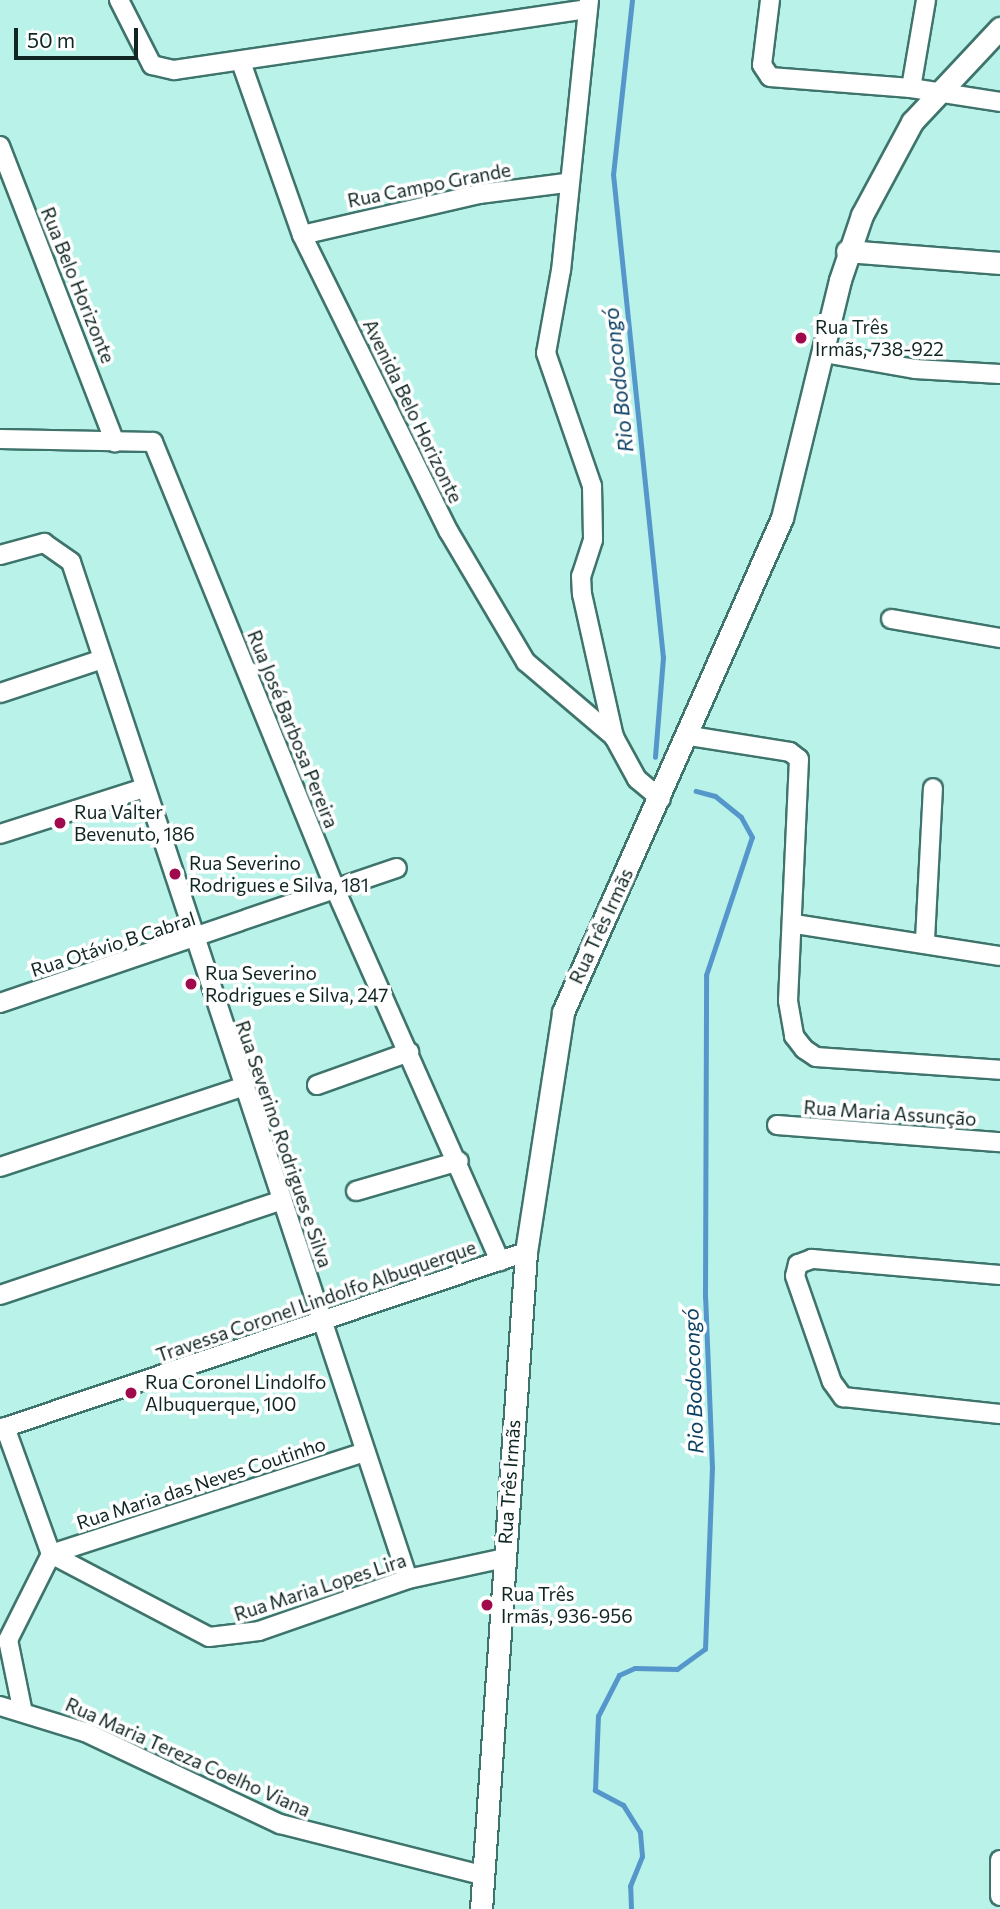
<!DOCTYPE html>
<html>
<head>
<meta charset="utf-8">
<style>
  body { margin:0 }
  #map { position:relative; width:1000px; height:1909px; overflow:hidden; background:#b9f2e8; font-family:Commissioner,sans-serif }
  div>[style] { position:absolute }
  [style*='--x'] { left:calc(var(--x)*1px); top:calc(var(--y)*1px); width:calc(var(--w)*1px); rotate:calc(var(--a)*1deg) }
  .stream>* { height:5px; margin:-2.5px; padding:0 2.5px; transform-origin:2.5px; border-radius:2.5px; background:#5597ca }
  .roads { filter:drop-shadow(2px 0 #3e746c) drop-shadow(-2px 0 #3e746c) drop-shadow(0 2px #3e746c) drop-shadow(0 -2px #3e746c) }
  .minor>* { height:18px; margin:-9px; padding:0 9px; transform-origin:9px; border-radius:9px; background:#fff }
  .tertiary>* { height:21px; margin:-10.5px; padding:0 10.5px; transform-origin:10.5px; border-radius:10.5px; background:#fff }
  .dots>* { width:19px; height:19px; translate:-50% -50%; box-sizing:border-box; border:4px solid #fff; border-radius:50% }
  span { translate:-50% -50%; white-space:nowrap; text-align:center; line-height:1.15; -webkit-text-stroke:7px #fff; paint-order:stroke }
  .street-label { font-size:19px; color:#102623 }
  .poi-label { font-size:19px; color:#102623 }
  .left { translate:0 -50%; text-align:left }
  .water-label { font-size:21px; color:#0d4163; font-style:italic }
  .scale { position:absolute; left:14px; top:28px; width:124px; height:32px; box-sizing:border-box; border:4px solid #102623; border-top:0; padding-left:9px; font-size:21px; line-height:24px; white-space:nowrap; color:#102623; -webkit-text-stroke:5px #fff; paint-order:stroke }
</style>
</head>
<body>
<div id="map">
  <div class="stream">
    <div style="--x:632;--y:0;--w:175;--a:96.2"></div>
    <div style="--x:613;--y:174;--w:486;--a:84.1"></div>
    <div style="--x:663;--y:657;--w:100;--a:94.6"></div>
    <div style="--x:631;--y:1909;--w:23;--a:-92"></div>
    <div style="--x:630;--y:1886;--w:32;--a:-68"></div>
    <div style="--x:642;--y:1856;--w:24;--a:-95"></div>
    <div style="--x:640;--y:1832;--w:32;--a:-122"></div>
    <div style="--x:623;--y:1805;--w:32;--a:-152"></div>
    <div style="--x:595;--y:1790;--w:74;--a:-87.7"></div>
    <div style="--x:598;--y:1716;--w:46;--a:-62.9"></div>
    <div style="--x:619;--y:1675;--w:17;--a:-24"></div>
    <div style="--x:635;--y:1668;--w:42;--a:1.4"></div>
    <div style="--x:677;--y:1669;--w:34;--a:-36"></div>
    <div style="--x:705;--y:1649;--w:181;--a:-87.8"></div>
    <div style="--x:712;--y:1468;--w:171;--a:-92.3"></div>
    <div style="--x:705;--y:1297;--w:322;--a:-89.8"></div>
    <div style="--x:706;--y:975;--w:145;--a:-71.6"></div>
    <div style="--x:752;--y:837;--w:23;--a:-119"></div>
    <div style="--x:741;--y:817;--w:33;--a:-141"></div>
    <div style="--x:715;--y:796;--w:20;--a:-165"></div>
  </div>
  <div class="roads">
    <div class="minor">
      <div style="--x:119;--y:0;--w:73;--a:63.1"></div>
      <div style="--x:152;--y:65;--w:23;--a:13"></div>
      <div style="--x:174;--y:70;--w:417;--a:-8.4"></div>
      <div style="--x:589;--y:0;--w:271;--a:95.9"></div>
      <div style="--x:561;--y:270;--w:84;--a:100.2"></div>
      <div style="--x:546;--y:353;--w:141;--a:70.9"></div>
      <div style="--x:592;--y:486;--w:54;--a:88.9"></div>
      <div style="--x:593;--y:540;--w:38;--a:108"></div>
      <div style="--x:581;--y:576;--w:18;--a:87"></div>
      <div style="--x:582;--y:594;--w:147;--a:77.4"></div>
      <div style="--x:614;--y:737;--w:48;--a:61.3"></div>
      <div style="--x:637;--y:779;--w:31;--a:40"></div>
      <div style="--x:770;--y:0;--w:65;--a:97"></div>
      <div style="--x:762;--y:65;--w:14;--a:56"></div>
      <div style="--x:770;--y:77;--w:141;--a:4.5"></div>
      <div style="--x:911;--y:88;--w:90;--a:8.9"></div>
      <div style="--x:241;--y:62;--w:183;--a:70.6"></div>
      <div style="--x:302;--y:235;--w:331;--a:63.7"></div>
      <div style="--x:449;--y:532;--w:151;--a:59.4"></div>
      <div style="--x:526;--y:662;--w:116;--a:40.4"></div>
      <div style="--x:911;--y:88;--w:89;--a:-80.3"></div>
      <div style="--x:0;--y:146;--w:318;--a:68.8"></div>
      <div style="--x:302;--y:235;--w:183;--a:-13"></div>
      <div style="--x:480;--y:194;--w:87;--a:-7.3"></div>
      <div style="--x:824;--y:353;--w:92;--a:10"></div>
      <div style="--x:915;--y:369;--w:85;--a:3.4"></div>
      <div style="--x:0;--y:439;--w:153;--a:1.1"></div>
      <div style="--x:153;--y:442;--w:485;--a:67.8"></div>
      <div style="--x:336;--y:891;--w:405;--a:66.1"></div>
      <div style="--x:0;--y:555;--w:46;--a:-15.3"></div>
      <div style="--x:44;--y:543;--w:33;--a:35"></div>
      <div style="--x:71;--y:562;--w:1071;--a:71.67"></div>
      <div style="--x:891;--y:619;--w:111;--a:9.9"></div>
      <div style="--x:0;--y:693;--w:108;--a:-18.3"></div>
      <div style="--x:690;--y:736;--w:101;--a:9.1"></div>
      <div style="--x:790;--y:752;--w:11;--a:38"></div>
      <div style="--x:799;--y:759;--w:242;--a:92.6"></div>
      <div style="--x:788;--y:1001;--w:36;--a:80"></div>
      <div style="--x:794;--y:1036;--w:16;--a:52"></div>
      <div style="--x:804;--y:1049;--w:14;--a:34"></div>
      <div style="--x:816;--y:1057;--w:184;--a:4"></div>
      <div style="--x:0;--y:834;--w:151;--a:-17.7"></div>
      <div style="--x:795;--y:924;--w:207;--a:8.9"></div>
      <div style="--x:925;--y:940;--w:152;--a:-87"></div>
      <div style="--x:0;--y:1003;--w:419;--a:-18.8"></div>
      <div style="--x:317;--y:1085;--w:98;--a:-19.7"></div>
      <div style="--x:777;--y:1125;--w:224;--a:4.4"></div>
      <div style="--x:0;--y:1167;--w:255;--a:-18.3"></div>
      <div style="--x:356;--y:1191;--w:107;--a:-16.2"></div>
      <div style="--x:1000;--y:1275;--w:189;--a:-175.1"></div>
      <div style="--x:812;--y:1259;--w:15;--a:160"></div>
      <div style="--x:798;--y:1264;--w:12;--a:104"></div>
      <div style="--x:795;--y:1276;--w:112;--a:70.8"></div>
      <div style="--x:832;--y:1382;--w:19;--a:54"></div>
      <div style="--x:843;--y:1397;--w:158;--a:6.2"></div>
      <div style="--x:0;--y:1295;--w:295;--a:-18.6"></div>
      <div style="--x:5;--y:1427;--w:135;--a:70.1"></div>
      <div style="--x:51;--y:1554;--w:178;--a:27.7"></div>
      <div style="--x:209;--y:1637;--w:50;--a:-6.8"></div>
      <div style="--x:259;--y:1631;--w:158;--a:-19.2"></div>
      <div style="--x:408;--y:1579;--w:98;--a:-12.3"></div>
      <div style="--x:0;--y:1429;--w:555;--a:-18.6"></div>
      <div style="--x:0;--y:1706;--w:89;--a:17"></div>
      <div style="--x:85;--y:1732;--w:216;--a:25.3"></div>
      <div style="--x:280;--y:1824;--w:208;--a:14.2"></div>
      <div style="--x:22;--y:1708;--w:69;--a:-101.6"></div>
      <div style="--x:8;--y:1640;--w:96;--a:-63.4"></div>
      <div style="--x:51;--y:1554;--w:329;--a:-18"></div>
      <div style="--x:1000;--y:1860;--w:36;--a:90"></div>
    </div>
    <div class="tertiary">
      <div style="--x:847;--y:251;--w:153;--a:4.5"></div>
      <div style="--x:481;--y:1909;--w:659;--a:-86.08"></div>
      <div style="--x:526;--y:1252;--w:243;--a:-81.2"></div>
      <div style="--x:563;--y:1012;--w:540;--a:-66.09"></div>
      <div style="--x:782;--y:518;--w:245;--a:-76.3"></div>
      <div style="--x:840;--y:280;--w:69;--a:-71.3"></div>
      <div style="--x:862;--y:215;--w:106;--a:-61.7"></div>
      <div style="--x:912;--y:122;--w:129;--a:-46.9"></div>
    </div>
  </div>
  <div class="dots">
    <div style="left:801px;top:338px;background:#a0094c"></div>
    <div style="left:60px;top:823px;background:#a0094c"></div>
    <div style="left:175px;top:874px;background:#a0094c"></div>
    <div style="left:191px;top:984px;background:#a0094c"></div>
    <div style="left:131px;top:1393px;background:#a0094c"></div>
    <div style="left:487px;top:1605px;background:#a0094c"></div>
  </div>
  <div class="street-label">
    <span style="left:429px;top:185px;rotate:-11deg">Rua Campo Grande</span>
    <span style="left:78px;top:285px;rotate:68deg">Rua Belo Horizonte</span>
    <span style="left:413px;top:411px;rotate:64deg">Avenida Belo Horizonte</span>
    <span style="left:293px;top:729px;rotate:68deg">Rua José Barbosa Pereira</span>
    <span style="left:601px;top:926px;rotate:-65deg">Rua Três Irmãs</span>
    <span style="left:113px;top:944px;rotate:-18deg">Rua Otávio B Cabral</span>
    <span style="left:890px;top:1113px;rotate:4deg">Rua Maria Assunção</span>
    <span style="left:284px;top:1144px;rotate:71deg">Rua Severino Rodrigues e Silva</span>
    <span style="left:316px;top:1301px;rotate:-19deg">Travessa Coronel Lindolfo Albuquerque</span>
    <span style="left:509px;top:1482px;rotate:-86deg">Rua Três Irmãs</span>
    <span style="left:201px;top:1483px;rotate:-18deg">Rua Maria das Neves Coutinho</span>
    <span style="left:320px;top:1587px;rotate:-18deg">Rua Maria Lopes Lira</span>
    <span style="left:188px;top:1757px;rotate:24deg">Rua Maria Tereza Coelho Viana</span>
  </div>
  <div class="poi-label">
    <span class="left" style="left:815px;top:338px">Rua Três<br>Irmãs, 738-922</span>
    <span class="left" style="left:74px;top:823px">Rua Valter<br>Bevenuto, 186</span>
    <span class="left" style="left:189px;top:874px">Rua Severino<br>Rodrigues e Silva, 181</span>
    <span class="left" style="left:205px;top:984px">Rua Severino<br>Rodrigues e Silva, 247</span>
    <span class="left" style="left:145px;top:1393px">Rua Coronel Lindolfo<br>Albuquerque, 100</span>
    <span class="left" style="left:501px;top:1605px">Rua Três<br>Irmãs, 936-956</span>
  </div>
  <div class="water-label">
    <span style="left:618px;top:380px;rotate:-96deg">Rio Bodocongó</span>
    <span style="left:693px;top:1381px;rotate:-92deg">Rio Bodocongó</span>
  </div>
  <div class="scale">50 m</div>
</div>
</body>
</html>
